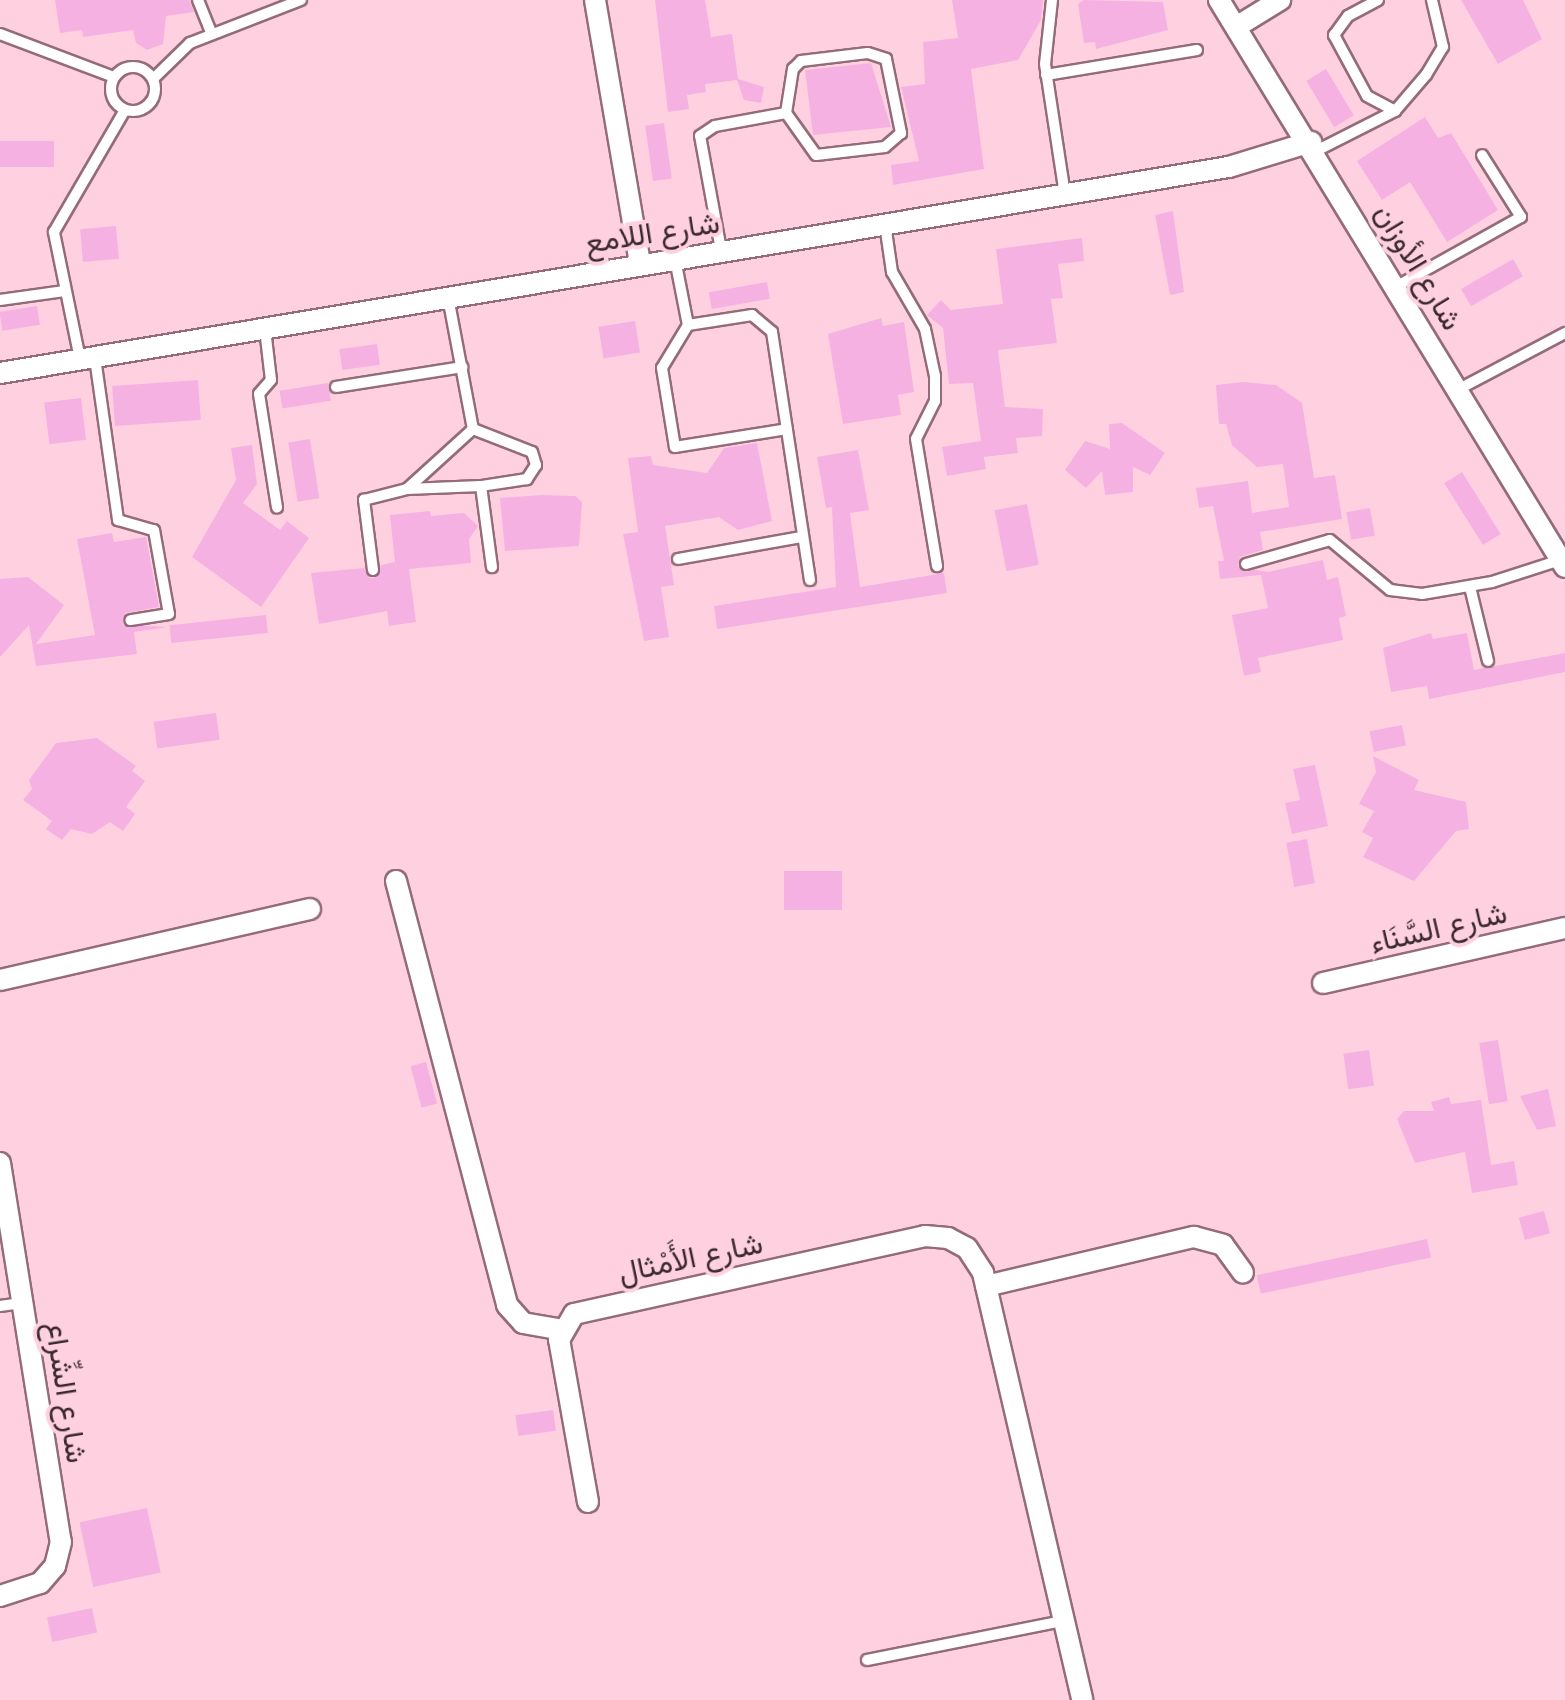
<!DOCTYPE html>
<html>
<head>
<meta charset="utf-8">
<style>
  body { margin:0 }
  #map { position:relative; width:1565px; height:1700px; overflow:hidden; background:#ffd1e0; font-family:Lato,Vazirmatn,sans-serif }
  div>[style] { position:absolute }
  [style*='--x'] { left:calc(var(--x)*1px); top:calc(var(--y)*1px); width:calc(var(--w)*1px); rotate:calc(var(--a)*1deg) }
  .building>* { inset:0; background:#f6b1e3; transform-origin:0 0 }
  .roads { filter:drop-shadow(2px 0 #946c79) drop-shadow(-2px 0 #946c79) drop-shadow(0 2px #946c79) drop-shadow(0 -2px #946c79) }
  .lane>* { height:10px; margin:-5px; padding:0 5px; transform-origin:5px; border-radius:5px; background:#fff }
  .lane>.ring { margin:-5px; padding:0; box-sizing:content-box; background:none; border:10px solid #fff; border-radius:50% }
  .street>* { height:20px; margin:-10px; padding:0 10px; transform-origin:10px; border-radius:10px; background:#fff }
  span { translate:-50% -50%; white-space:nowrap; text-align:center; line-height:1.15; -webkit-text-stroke:8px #ffd1e0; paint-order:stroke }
  .street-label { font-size:30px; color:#39282e }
</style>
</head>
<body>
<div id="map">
  <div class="building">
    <div style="clip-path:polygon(55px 0,189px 0,194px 12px,166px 16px,163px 44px,147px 50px,136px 43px,133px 30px,83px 37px,82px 30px,60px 33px)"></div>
    <div style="clip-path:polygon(655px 0,705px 0,711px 37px,732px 34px,738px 79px,764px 87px,761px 103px,744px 100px,737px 80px,705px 84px,706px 92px,687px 95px,689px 109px,668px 112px)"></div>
    <div style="clip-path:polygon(952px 0,1043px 0,1041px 20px,1018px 60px,971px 69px,984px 169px,893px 185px,891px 165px,919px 161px,901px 87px,925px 84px,923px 42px,958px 38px)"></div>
    <div style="clip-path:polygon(1084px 0,1163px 2px,1168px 30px,1096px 49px,1095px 42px,1084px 43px,1078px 4px)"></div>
    <div style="clip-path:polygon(1461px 0,1523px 0,1542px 39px,1498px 64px)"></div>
    <div style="clip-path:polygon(871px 63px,891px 127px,813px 135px,805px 70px)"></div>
    <div style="left:1326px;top:69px;width:54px;height:23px;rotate:59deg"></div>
    <div style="clip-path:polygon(1425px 117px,1438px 138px,1451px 133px,1498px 210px,1447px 242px,1410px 182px,1382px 200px,1357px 161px)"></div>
    <div style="left:664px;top:123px;width:56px;height:19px;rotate:82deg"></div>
    <div style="left:0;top:141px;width:54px;height:26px"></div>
    <div style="clip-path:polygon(1173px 211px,1184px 292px,1170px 295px,1155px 215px)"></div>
    <div style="left:116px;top:226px;width:33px;height:36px;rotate:85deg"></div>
    <div style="clip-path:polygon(1082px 238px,1084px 261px,1058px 264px,1063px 298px,1051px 299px,1057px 343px,998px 350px,1005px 407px,1043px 409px,1042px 436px,1016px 438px,1018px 453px,984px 457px,986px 469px,947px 476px,942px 447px,981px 441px,973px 383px,949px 384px,943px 328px,927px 315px,941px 300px,951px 310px,1003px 304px,996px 249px)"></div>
    <div style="left:1513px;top:259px;width:20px;height:60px;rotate:60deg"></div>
    <div style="left:767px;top:282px;width:17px;height:59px;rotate:80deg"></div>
    <div style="left:37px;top:306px;width:19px;height:38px;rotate:81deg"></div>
    <div style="clip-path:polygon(881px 318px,883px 326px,904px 322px,914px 392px,898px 395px,901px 415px,843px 424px,828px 334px)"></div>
    <div style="left:635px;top:321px;width:32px;height:37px;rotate:81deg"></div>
    <div style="left:377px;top:344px;width:21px;height:38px;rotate:82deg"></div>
    <div style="left:198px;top:380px;width:40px;height:86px;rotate:86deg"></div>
    <div style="clip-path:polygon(1243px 382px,1276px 385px,1302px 403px,1314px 478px,1335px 475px,1342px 519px,1260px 532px,1263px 550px,1240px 557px,1238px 567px,1268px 572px,1323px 560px,1327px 580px,1338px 577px,1346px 616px,1339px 618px,1343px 640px,1258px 658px,1261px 672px,1244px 676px,1232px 615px,1268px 608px,1261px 575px,1220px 579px,1218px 561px,1224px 561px,1213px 506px,1199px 508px,1196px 488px,1248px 481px,1252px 513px,1289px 507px,1283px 464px,1257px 467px,1232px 445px,1226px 424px,1219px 424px,1216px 385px)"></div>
    <div style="left:328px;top:383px;width:18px;height:49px;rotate:81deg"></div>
    <div style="left:81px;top:398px;width:42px;height:37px;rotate:83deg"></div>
    <div style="clip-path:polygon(1122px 423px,1165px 453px,1150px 475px,1133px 467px,1133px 492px,1105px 495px,1102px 471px,1086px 488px,1065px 470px,1085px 441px,1110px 449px,1109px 424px)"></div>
    <div style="left:310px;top:439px;width:60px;height:22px;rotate:81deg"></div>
    <div style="clip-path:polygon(757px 443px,772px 521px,738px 530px,719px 517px,665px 526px,674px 585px,661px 587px,669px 637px,644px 641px,623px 534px,638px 532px,628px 458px,651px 456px,653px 465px,707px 473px,724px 448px)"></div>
    <div style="clip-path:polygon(252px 445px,257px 484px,243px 503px,280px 530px,287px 521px,309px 538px,261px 607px,192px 557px,236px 480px,231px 448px)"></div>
    <div style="clip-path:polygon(858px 450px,869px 510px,850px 513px,860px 587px,944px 573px,947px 593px,717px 629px,714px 606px,836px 587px,832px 507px,826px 508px,817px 457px)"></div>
    <div style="left:1462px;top:472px;width:73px;height:21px;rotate:58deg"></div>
    <div style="clip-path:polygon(541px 495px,575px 496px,582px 502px,579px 546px,505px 551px,500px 498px)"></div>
    <div style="left:1027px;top:504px;width:62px;height:33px;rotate:79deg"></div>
    <div style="left:1370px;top:508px;width:28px;height:24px;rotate:80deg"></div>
    <div style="clip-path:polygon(430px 511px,431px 516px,464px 513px,478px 526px,469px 539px,471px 563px,409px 569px,416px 622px,389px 626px,387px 611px,319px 624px,311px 573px,364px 568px,369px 578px,377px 577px,381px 565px,395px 562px,390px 515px)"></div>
    <div style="clip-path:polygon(112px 533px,114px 542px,146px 537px,159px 607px,125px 613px,123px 625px,168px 627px,134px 632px,137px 654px,36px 666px,29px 625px,0 657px,0 579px,28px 577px,64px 605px,36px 644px,95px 635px,77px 539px)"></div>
    <div style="left:266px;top:615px;width:18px;height:97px;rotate:84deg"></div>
    <div style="clip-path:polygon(1431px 633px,1433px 639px,1467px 633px,1474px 670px,1565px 653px,1565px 672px,1429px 699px,1427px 686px,1391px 692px,1383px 648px)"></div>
    <div style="left:216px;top:713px;width:27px;height:63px;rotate:82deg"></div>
    <div style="left:1402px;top:725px;width:21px;height:33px;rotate:79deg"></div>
    <div style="clip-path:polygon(97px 738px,136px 766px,132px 771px,145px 781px,126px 807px,135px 814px,123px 831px,110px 822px,92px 834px,71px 829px,62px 840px,46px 829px,52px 821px,23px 800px,32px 789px,29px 780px,56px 743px)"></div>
    <div style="clip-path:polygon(1373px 756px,1419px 780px,1414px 790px,1466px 802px,1469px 829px,1456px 831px,1414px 881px,1363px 857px,1373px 838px,1362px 832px,1374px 811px,1359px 804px,1376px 772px)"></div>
    <div style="clip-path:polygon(1315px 765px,1328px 826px,1292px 834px,1285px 803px,1300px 800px,1293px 769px)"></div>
    <div style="left:1307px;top:839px;width:45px;height:21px;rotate:80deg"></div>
    <div style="left:784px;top:871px;width:58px;height:39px"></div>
    <div style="left:1498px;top:1040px;width:62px;height:19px;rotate:81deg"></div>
    <div style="left:1369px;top:1050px;width:36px;height:26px;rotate:82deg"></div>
    <div style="left:426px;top:1062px;width:43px;height:16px;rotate:75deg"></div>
    <div style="clip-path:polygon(1548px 1089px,1556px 1126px,1537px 1130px,1520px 1096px)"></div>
    <div style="clip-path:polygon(1449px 1097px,1451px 1104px,1481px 1100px,1491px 1165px,1514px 1161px,1518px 1185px,1472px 1193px,1465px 1152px,1415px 1163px,1397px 1119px,1404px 1111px,1434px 1111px,1431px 1102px)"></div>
    <div style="left:1544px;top:1211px;width:23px;height:26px;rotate:75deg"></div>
    <div style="left:1427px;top:1239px;width:19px;height:174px;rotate:78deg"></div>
    <div style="left:553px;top:1410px;width:21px;height:38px;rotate:82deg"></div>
    <div style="left:147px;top:1508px;width:66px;height:69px;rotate:78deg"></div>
    <div style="left:92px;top:1608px;width:25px;height:46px;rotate:78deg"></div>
  </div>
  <div class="roads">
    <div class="lane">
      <div style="--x:198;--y:0;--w:35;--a:68"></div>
      <div style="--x:1052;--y:0;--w:64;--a:96.2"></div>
      <div style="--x:1045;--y:64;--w:132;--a:81.3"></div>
      <div style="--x:1378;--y:0;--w:34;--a:152"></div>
      <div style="--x:1348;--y:16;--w:24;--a:126"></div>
      <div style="--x:1334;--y:35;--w:69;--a:61.6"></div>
      <div style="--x:1367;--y:96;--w:32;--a:28"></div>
      <div style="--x:0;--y:34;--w:122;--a:20.7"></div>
      <div class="ring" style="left:111px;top:67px;width:34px;height:34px"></div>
      <div style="--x:1046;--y:75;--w:153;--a:-9.4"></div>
      <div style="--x:153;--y:79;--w:52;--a:-44.2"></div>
      <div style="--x:190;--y:43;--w:119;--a:-21.2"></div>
      <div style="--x:1316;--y:151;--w:89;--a:-26.9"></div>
      <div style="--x:1395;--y:111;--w:48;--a:-49.3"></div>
      <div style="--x:1426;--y:75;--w:33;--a:-59"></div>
      <div style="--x:1443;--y:47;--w:48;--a:-103.2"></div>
      <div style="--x:885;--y:224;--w:49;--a:81.7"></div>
      <div style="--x:892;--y:272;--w:66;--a:59.9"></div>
      <div style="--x:925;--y:329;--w:48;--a:78"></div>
      <div style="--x:935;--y:376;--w:25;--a:90"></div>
      <div style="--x:935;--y:401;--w:42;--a:116.6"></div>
      <div style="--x:916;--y:439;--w:129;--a:80.6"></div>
      <div style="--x:721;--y:250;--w:116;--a:-100.4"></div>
      <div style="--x:700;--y:136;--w:18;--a:-34"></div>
      <div style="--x:715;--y:126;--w:72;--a:-10.4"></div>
      <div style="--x:786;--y:113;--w:45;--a:-81"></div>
      <div style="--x:793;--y:69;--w:11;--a:-45"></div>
      <div style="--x:801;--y:61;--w:67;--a:-6.8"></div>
      <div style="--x:868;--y:53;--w:19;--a:18"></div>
      <div style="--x:886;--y:59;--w:76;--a:78.5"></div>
      <div style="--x:901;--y:133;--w:21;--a:139"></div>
      <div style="--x:885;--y:147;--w:69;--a:173.4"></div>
      <div style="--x:816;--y:155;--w:52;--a:-125.5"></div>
      <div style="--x:675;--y:259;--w:67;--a:78.9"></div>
      <div style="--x:688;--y:325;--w:50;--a:121.2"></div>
      <div style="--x:662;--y:368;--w:80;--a:80.7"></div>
      <div style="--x:675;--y:447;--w:113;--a:-9.1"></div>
      <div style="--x:1397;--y:286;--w:142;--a:-29.1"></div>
      <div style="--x:1521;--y:217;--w:73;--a:-122.2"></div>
      <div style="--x:448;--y:297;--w:134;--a:79.3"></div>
      <div style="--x:473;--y:429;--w:63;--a:21.3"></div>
      <div style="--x:532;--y:452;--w:14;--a:73"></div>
      <div style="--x:536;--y:465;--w:17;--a:123"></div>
      <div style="--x:527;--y:479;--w:47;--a:171.3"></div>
      <div style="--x:481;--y:486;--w:82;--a:82.3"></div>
      <div style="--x:0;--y:300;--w:65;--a:-8"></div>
      <div style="--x:688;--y:325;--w:65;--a:-8.9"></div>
      <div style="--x:752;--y:315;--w:26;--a:40"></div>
      <div style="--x:772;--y:332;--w:251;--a:81.3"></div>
      <div style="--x:265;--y:329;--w:51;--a:83.3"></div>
      <div style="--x:271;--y:380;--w:18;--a:131"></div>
      <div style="--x:259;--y:394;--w:115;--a:81"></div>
      <div style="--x:95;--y:358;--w:164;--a:81.9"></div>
      <div style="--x:118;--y:520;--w:37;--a:16"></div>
      <div style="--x:154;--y:530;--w:85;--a:79.9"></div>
      <div style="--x:169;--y:614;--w:39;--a:171"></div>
      <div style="--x:80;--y:359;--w:130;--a:-101.6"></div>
      <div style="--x:54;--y:232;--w:141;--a:-59.8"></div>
      <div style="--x:336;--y:387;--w:128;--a:-9"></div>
      <div style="--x:1459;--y:389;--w:120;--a:-27.8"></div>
      <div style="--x:407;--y:489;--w:74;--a:-2.3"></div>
      <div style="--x:678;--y:559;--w:126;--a:-10.1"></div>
      <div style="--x:1246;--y:564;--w:87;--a:-15.9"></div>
      <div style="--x:1330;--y:540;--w:78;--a:39.8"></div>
      <div style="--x:1390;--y:590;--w:32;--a:7"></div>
      <div style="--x:1422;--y:594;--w:71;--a:-9.7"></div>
      <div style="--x:1492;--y:582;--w:71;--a:-17.9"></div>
      <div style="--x:373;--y:570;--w:71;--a:-97.3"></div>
      <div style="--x:364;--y:500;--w:44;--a:-14.3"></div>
      <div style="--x:407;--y:489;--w:89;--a:-42.3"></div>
      <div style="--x:1470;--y:587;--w:76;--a:76.3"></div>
      <div style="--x:0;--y:1306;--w:22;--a:-8"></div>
      <div style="--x:867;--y:1660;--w:200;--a:-11.3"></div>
    </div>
    <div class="street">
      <div style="--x:595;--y:0;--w:267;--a:80.3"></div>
      <div style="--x:1219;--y:0;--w:664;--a:58.61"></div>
      <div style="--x:1236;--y:27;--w:52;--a:-31.5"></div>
      <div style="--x:0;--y:373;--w:1246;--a:-9.52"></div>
      <div style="--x:1229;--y:167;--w:86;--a:-17"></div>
      <div style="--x:396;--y:881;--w:438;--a:75.3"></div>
      <div style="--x:507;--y:1305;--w:24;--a:48"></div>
      <div style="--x:523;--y:1323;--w:40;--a:10"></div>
      <div style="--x:0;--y:980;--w:318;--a:-12.9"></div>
      <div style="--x:1323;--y:983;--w:248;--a:-12.8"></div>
      <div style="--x:0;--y:1163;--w:384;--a:80.9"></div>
      <div style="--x:61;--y:1542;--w:25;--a:104"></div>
      <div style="--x:55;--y:1566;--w:23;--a:131"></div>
      <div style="--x:40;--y:1583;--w:42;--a:162"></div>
      <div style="--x:986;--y:1286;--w:214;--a:-13.3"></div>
      <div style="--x:1194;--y:1237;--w:30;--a:15"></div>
      <div style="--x:1223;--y:1245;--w:34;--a:54"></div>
      <div style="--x:588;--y:1502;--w:165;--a:-100.1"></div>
      <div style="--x:559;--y:1340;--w:30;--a:-60"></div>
      <div style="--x:574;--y:1314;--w:360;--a:-12.5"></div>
      <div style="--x:925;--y:1236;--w:23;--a:5"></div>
      <div style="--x:948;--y:1238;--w:21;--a:28"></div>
      <div style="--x:967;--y:1248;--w:30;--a:57"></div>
      <div style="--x:983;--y:1273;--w:438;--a:76.9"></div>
    </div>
  </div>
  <div class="street-label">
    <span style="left:652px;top:231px;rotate:-9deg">شارع اللامع</span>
    <span style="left:1420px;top:266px;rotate:59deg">شارع الأوزان</span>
    <span style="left:1438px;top:926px;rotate:-13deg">شارع السَّنَاء</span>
    <span style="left:690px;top:1256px;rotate:-12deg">شارع الأَمْثال</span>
    <span style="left:68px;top:1392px;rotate:81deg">شارع الشِّراع</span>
  </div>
</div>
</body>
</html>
